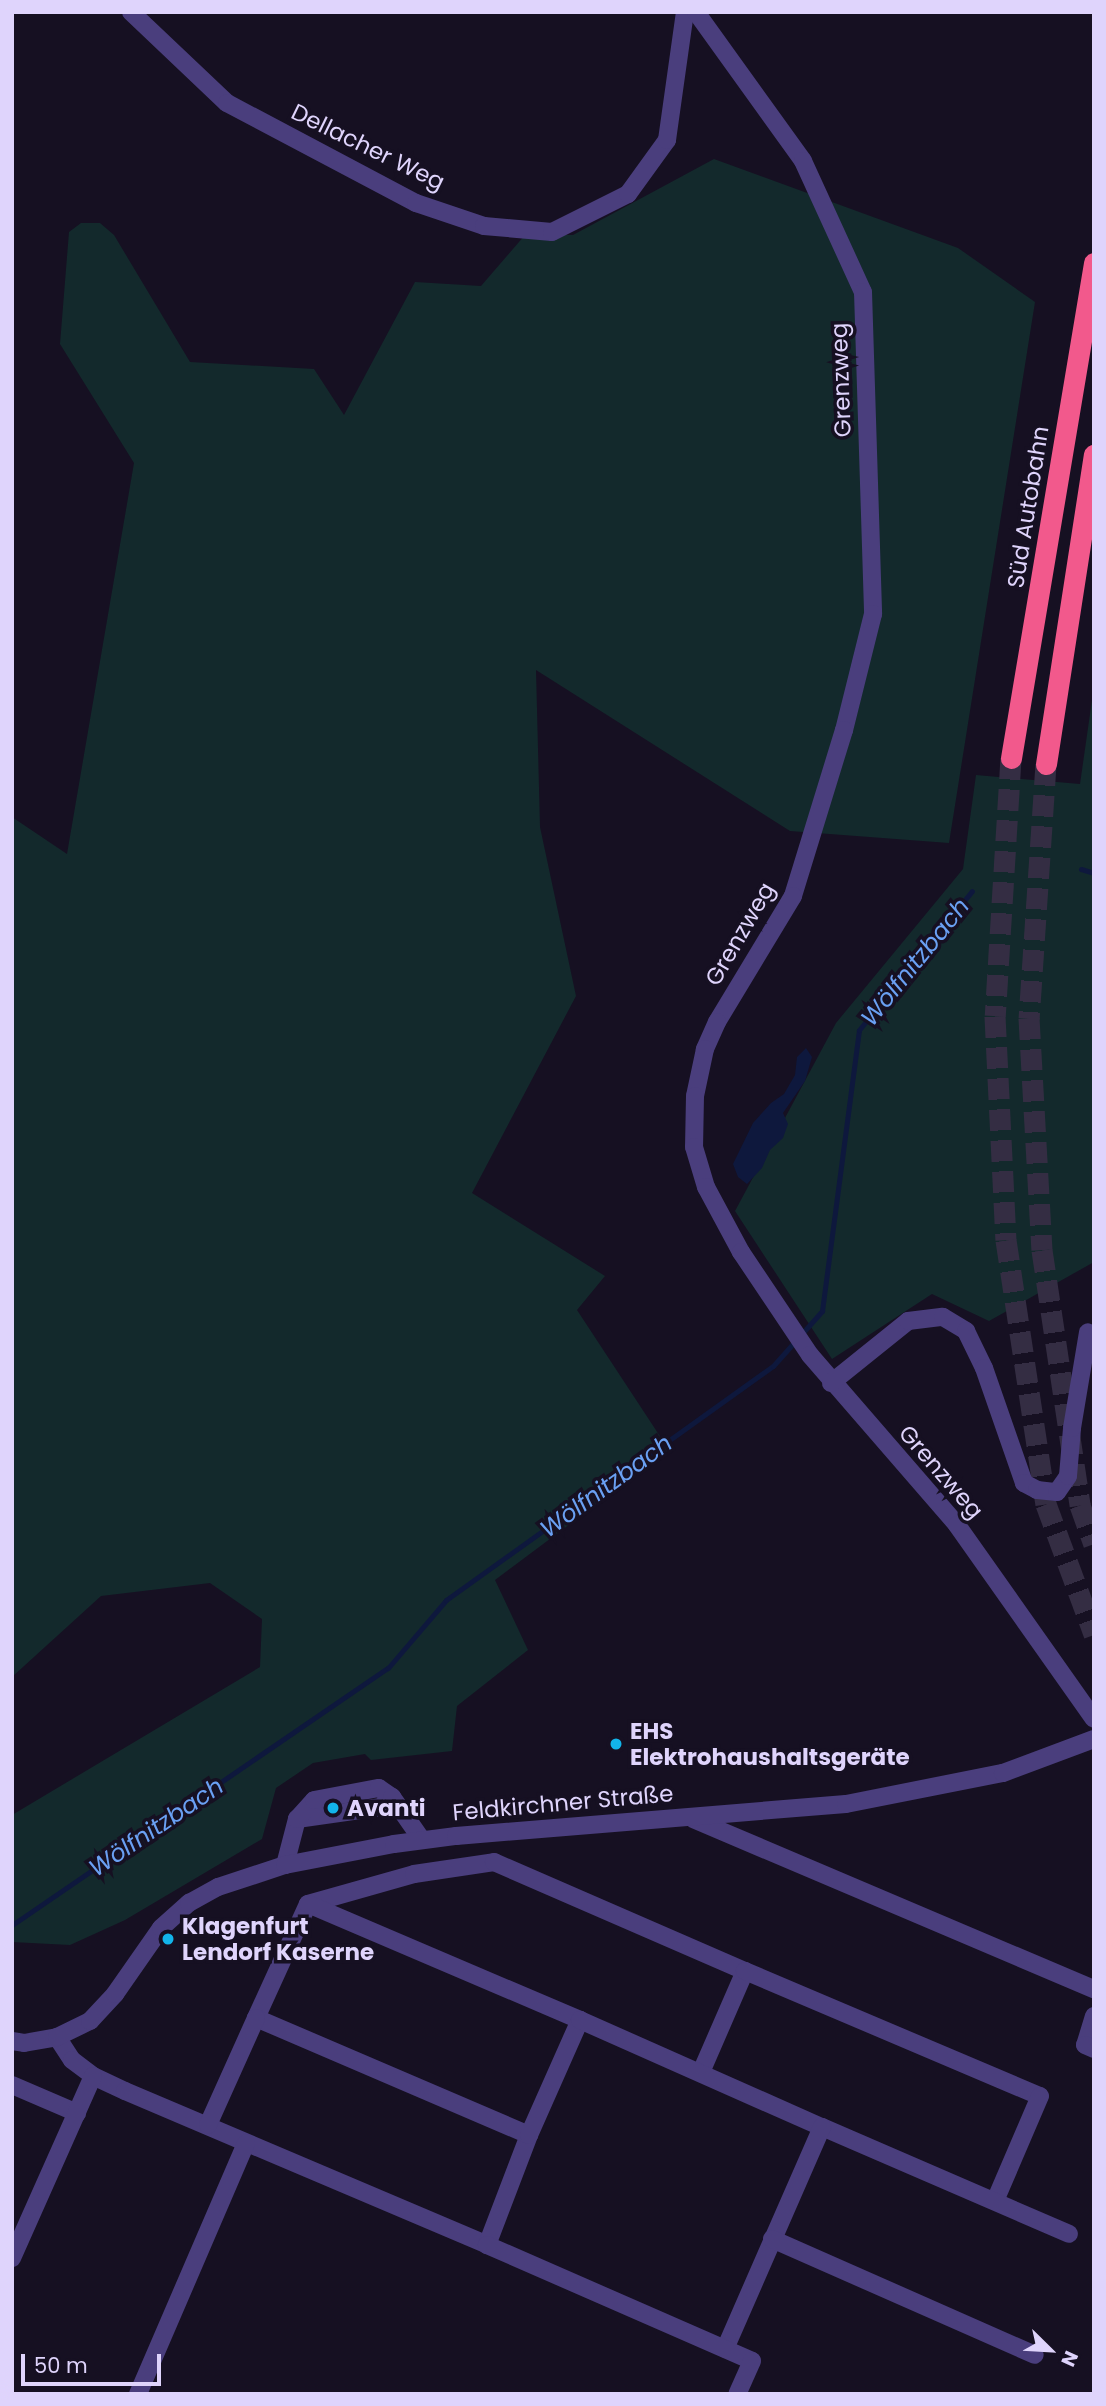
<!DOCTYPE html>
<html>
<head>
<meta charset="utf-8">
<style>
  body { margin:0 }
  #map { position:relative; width:1106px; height:2406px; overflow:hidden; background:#161022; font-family:Poppins,sans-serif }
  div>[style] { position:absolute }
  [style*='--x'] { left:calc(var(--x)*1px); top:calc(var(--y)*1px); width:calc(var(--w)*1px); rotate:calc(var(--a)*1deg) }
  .green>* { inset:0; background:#13292c }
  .water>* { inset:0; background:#0e183d }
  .stream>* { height:5px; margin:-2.5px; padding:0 2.5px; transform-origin:2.5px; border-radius:2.5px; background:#0e183d }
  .highway-tunnel>* { height:21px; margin-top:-10.5px; transform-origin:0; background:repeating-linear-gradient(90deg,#342d43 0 21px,transparent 0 31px) }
  .minor>* { height:18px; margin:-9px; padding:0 9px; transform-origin:9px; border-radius:9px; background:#4a3e7d }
  .highway>* { height:21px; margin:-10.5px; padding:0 10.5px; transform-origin:10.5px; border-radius:10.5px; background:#f2598c }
  .dots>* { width:19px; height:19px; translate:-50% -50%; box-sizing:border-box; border:4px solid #161022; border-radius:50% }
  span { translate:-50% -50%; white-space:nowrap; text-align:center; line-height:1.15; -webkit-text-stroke:7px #161022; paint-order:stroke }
  .street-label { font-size:23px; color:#dfd4fc }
  .poi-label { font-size:23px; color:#dfd4fc; font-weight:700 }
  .left { translate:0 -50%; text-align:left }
  .water-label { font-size:24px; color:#6aa0f3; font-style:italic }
  .frame { position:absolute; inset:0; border:14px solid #dfd4fc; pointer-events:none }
  .north { position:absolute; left:1015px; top:2315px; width:70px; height:70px; -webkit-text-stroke:5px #161022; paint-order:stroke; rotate:114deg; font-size:19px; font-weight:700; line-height:28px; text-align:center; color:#dfd4fc }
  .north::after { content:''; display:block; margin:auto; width:24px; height:32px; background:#dfd4fc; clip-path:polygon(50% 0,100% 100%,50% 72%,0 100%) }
  .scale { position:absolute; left:21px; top:2354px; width:140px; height:32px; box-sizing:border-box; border:4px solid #dfd4fc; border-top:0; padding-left:9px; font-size:21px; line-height:24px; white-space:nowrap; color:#dfd4fc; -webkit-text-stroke:5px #161022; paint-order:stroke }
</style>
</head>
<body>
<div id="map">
  <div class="green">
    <div style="clip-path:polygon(714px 159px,958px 248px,1035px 302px,949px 843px,790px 831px,536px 670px,540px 827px,576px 996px,472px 1193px,605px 1276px,577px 1310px,669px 1450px,495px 1580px,528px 1650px,457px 1706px,452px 1751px,371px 1760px,365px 1754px,313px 1763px,276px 1788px,262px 1839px,125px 1920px,70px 1945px,12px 1942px,12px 1815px,260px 1667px,262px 1619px,210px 1583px,101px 1596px,12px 1677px,12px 817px,67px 854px,134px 463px,60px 344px,69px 232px,81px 223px,100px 223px,114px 235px,190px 362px,314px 369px,344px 415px,415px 282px,481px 286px,525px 235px,573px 235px)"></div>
    <div style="clip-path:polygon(1094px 686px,1094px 1262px,989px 1321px,932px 1294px,832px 1359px,735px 1211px,836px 1023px,963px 869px,976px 775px,1080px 784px)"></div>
  </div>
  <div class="water">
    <div style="clip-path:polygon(806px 1048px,812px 1057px,805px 1081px,783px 1113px,788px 1124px,783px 1138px,770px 1150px,762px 1168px,747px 1184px,738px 1177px,733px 1164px,753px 1123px,771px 1103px,784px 1094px,795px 1075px,797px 1057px)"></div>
  </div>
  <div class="stream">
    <div style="--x:1081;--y:869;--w:14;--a:17"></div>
    <div style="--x:12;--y:1925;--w:455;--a:-34.4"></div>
    <div style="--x:388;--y:1668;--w:89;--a:-49.5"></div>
    <div style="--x:446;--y:1600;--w:402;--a:-35.6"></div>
    <div style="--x:773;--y:1366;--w:74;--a:-48.3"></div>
    <div style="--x:822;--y:1311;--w:283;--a:-82.5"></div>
    <div style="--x:859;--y:1030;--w:179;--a:-50.9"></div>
  </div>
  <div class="highway-tunnel">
    <div style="--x:1011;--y:758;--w:258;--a:93.5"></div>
    <div style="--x:995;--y:1016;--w:224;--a:87.2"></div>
    <div style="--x:1006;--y:1240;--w:267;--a:81.4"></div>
    <div style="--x:1046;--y:1504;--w:139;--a:69.7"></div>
    <div style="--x:1046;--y:764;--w:255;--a:93.8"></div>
    <div style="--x:1029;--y:1018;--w:232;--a:86.8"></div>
    <div style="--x:1042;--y:1250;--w:258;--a:81.5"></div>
    <div style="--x:1080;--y:1505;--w:41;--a:70.3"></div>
  </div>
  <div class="minor">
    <div style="--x:131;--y:12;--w:132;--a:43.5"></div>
    <div style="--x:227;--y:103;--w:214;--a:27.9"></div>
    <div style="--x:416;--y:203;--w:72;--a:18.7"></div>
    <div style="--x:484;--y:226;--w:68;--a:5"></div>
    <div style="--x:552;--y:232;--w:85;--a:-26.6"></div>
    <div style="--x:628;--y:194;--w:67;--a:-54.2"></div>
    <div style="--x:667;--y:140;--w:129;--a:-82"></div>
    <div style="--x:696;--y:12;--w:183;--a:54.3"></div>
    <div style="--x:803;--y:161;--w:144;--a:65.4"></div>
    <div style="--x:863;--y:292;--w:322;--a:88.2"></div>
    <div style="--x:873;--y:614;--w:120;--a:104"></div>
    <div style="--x:844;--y:730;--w:174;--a:107.1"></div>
    <div style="--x:793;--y:896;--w:147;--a:121.1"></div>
    <div style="--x:717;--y:1022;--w:30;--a:114"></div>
    <div style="--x:705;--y:1049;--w:48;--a:102"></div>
    <div style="--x:695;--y:1096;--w:51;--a:91.1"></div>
    <div style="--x:694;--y:1147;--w:42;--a:73.3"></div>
    <div style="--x:706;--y:1187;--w:74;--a:61.7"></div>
    <div style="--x:741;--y:1252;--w:124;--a:56.2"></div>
    <div style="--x:810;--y:1355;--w:225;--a:49.1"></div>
    <div style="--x:957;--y:1525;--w:237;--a:54.8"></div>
    <div style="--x:831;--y:1383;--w:99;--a:-38.8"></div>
    <div style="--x:908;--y:1321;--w:35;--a:-7"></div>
    <div style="--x:943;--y:1317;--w:27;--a:31"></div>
    <div style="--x:966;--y:1331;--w:41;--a:64.1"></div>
    <div style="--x:984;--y:1368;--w:122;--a:70.8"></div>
    <div style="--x:1024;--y:1483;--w:15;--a:28"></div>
    <div style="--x:1037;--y:1490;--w:20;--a:6"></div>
    <div style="--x:1057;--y:1492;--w:19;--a:-55"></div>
    <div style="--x:1068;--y:1476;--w:48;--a:-85.2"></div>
    <div style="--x:1072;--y:1428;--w:97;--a:-80.5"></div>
    <div style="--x:297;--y:1819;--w:85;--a:-8.1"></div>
    <div style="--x:381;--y:1807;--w:15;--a:-42"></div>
    <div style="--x:693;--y:1819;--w:436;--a:23"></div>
    <div style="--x:285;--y:1865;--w:48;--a:-75.4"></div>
    <div style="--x:297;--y:1819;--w:25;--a:-48"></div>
    <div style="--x:314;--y:1800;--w:66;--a:-10.5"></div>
    <div style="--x:379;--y:1788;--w:16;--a:35"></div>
    <div style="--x:392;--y:1797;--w:52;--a:55.1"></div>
    <div style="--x:308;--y:1904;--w:110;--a:-15.8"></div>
    <div style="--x:414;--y:1874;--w:81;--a:-8.5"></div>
    <div style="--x:494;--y:1862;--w:274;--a:23.5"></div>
    <div style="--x:745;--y:1971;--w:110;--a:113.5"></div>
    <div style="--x:745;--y:1971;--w:320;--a:23"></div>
    <div style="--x:1040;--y:2096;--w:114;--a:113.2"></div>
    <div style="--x:1094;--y:2016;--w:30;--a:107"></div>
    <div style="--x:1085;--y:2045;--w:10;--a:24"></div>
    <div style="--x:256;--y:2018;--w:125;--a:-65.5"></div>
    <div style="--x:308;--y:1904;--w:296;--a:23.1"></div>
    <div style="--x:57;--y:2037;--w:27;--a:57"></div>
    <div style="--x:72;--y:2060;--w:26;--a:37"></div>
    <div style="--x:93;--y:2076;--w:35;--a:25"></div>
    <div style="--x:125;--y:2091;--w:393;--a:23"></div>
    <div style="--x:487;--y:2245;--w:118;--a:-69.1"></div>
    <div style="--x:529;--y:2135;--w:297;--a:-156.8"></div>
    <div style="--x:256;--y:2018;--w:117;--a:114.2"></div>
    <div style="--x:12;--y:2041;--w:12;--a:9"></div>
    <div style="--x:24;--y:2043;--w:34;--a:-10"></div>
    <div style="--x:57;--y:2037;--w:37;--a:-26"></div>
    <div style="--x:90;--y:2021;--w:37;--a:-47"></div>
    <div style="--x:115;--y:1994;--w:80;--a:-55.1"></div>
    <div style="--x:161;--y:1928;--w:38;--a:-42"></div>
    <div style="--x:189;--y:1903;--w:33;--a:-29"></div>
    <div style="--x:218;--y:1887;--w:71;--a:-18.2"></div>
    <div style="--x:285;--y:1865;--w:111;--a:-10.9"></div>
    <div style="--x:394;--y:1844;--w:63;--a:-7.4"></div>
    <div style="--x:456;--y:1836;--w:391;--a:-4.7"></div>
    <div style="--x:846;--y:1804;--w:160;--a:-11.2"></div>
    <div style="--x:1003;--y:1773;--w:97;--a:-20.5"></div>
    <div style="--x:12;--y:2085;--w:71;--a:23.3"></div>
    <div style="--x:822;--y:2127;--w:269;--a:23.4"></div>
    <div style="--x:529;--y:2135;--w:126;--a:-66.1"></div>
    <div style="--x:580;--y:2020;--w:265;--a:23.9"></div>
    <div style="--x:822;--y:2127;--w:242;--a:113.6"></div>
    <div style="--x:772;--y:2239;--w:287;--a:23.8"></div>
    <div style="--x:487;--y:2245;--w:289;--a:23.6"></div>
    <div style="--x:752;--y:2361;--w:36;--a:114"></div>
    <div style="--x:12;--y:2258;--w:199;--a:-66"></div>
    <div style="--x:138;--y:2394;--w:273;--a:-66.7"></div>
  </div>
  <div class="highway">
    <div style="--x:1011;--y:758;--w:502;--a:-80.48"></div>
    <div style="--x:1046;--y:764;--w:313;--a:-81.2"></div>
  </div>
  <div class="dots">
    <div style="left:616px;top:1744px;background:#12b4ea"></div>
    <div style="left:333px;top:1808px;background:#12b4ea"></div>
    <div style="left:168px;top:1939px;background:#12b4ea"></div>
  </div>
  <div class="street-label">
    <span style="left:368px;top:147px;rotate:26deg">Dellacher Weg</span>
    <span style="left:841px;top:380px;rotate:-92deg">Grenzweg</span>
    <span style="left:1028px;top:507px;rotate:-81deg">Süd Autobahn</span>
    <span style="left:740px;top:934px;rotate:-60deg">Grenzweg</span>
    <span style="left:941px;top:1472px;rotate:49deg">Grenzweg</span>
    <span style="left:563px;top:1803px;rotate:-5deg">Feldkirchner Straße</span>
  </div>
  <div class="poi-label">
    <span class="left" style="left:630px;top:1744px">EHS<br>Elektrohaushaltsgeräte</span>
    <span class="left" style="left:347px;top:1808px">Avanti</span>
    <span class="left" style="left:182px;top:1939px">Klagenfurt<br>Lendorf Kaserne</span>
  </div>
  <div class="water-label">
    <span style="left:915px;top:962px;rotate:-51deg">Wölfnitzbach</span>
    <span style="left:606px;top:1486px;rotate:-36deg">Wölfnitzbach</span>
    <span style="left:156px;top:1827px;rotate:-34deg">Wölfnitzbach</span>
  </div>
  <div class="frame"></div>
  <div class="north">N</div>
  <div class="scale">50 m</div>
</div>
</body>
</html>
